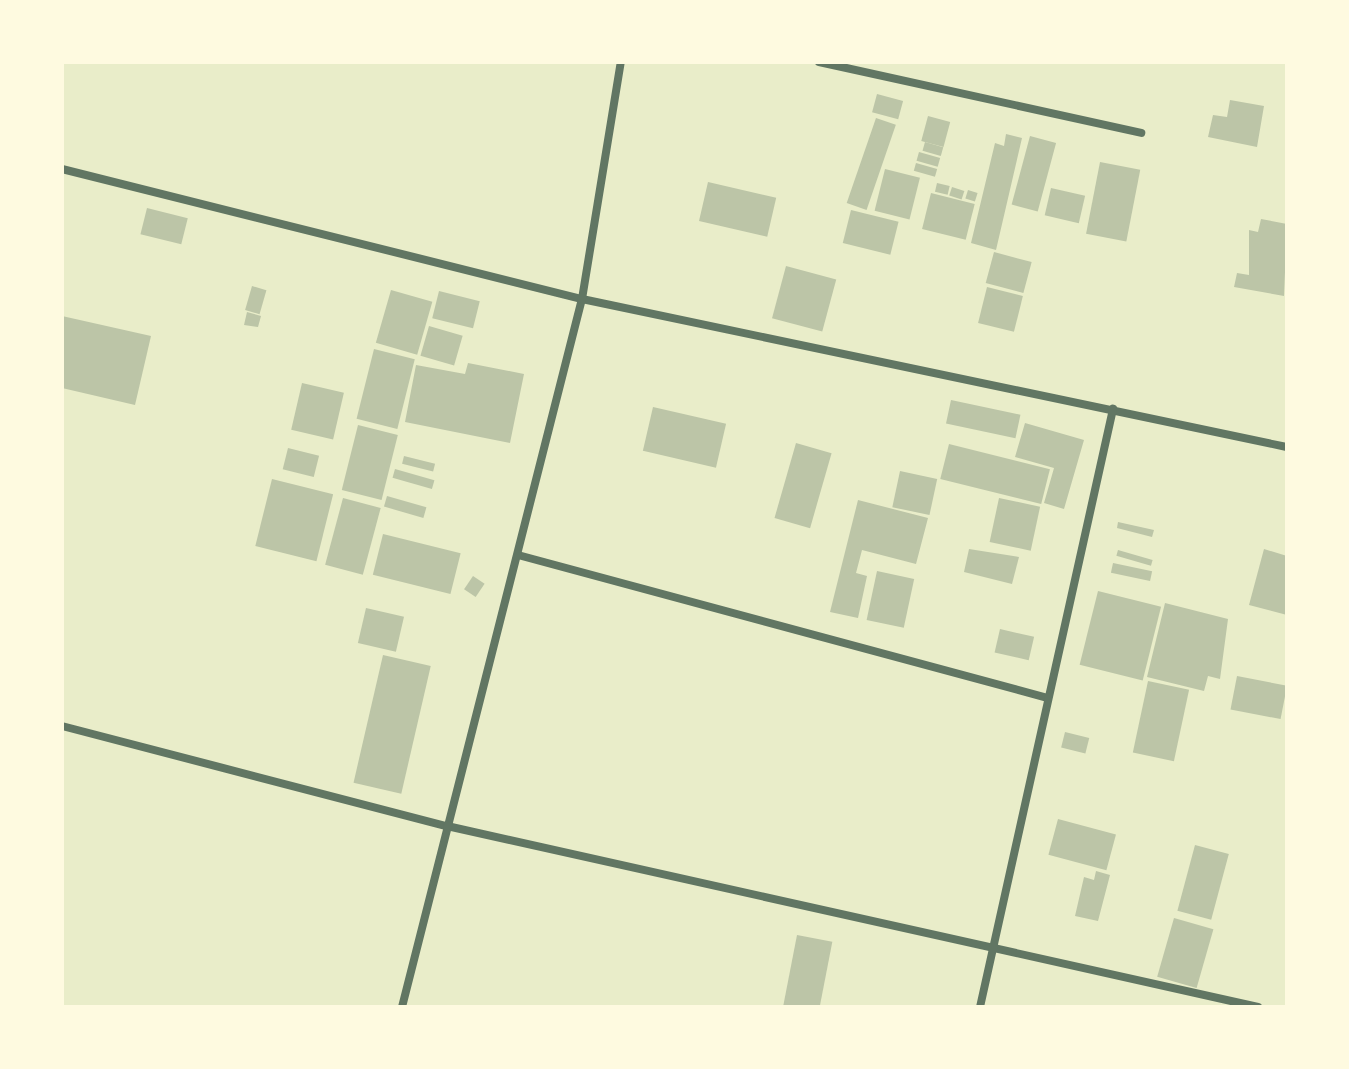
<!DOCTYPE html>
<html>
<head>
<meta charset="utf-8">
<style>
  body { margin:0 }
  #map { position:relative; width:1349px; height:1069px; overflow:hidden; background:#e9edc9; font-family:Spectral,serif }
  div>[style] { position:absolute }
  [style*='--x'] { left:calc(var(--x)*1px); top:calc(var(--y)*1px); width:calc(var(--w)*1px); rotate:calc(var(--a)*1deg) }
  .building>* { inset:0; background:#bcc5a7; transform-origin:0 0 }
  .minor>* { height:8px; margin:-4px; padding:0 4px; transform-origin:4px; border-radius:4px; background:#617663 }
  span { translate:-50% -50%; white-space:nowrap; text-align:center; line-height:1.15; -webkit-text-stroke:6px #fefae0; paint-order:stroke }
  .frame { position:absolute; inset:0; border:64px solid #fefae0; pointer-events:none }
</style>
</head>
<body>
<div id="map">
  <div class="building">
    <div style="left:877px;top:94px;width:27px;height:19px;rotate:15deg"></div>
    <div style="clip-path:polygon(1230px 100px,1264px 106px,1257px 147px,1208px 137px,1213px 115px,1227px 117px)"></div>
    <div style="left:928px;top:116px;width:23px;height:26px;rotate:15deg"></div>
    <div style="left:876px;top:118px;width:21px;height:90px;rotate:19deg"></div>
    <div style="clip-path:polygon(1006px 134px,1022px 138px,996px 250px,971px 243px,995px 143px,1004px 146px)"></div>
    <div style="left:1030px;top:136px;width:27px;height:71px;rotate:15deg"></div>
    <div style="left:925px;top:142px;width:19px;height:9px;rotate:16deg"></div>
    <div style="left:919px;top:152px;width:22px;height:9px;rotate:16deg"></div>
    <div style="left:1100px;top:162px;width:41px;height:73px;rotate:11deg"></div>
    <div style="left:916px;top:163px;width:22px;height:8px;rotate:16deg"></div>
    <div style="left:885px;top:169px;width:36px;height:43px;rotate:14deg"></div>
    <div style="left:708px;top:182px;width:70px;height:40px;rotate:13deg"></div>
    <div style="left:937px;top:183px;width:13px;height:9px;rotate:13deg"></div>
    <div style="left:952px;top:187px;width:13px;height:9px;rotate:18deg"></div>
    <div style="left:1051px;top:188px;width:35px;height:28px;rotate:13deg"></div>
    <div style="left:968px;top:190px;width:10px;height:9px;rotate:17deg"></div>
    <div style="left:931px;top:193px;width:45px;height:37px;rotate:14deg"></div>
    <div style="left:147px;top:208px;width:42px;height:27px;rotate:14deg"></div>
    <div style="left:851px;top:210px;width:49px;height:34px;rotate:14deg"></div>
    <div style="clip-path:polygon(1261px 219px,1287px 224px,1284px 296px,1234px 287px,1237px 273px,1249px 275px,1249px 230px,1258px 232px)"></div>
    <div style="left:994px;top:252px;width:39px;height:32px;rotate:15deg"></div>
    <div style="left:786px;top:266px;width:52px;height:54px;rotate:15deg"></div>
    <div style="left:252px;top:286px;width:15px;height:25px;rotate:16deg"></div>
    <div style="left:987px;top:287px;width:37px;height:37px;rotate:14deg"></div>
    <div style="left:391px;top:290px;width:43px;height:55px;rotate:16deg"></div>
    <div style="left:439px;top:291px;width:42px;height:28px;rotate:14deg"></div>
    <div style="clip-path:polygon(247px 312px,261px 316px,258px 327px,244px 325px)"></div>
    <div style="clip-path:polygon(62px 316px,151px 336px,135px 405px,62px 388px)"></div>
    <div style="left:429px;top:326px;width:35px;height:31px;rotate:16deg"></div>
    <div style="left:374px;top:349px;width:42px;height:72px;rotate:14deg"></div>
    <div style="clip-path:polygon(468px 363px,524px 374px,510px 443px,405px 422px,416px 365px,465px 374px)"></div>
    <div style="left:302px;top:383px;width:43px;height:48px;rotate:13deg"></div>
    <div style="left:951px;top:400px;width:71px;height:24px;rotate:12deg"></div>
    <div style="left:653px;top:407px;width:75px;height:45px;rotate:13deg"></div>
    <div style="clip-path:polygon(1025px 423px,1084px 440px,1064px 509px,1044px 503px,1054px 468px,1015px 457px)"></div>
    <div style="left:358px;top:425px;width:41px;height:67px;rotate:14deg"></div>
    <div style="left:796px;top:443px;width:37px;height:78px;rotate:16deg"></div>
    <div style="left:949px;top:444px;width:104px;height:36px;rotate:14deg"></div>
    <div style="left:288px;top:448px;width:32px;height:22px;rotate:14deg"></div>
    <div style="left:404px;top:456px;width:32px;height:8px;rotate:14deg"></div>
    <div style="left:395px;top:469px;width:41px;height:9px;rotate:16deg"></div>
    <div style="left:900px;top:471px;width:38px;height:37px;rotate:12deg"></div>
    <div style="left:272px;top:479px;width:63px;height:69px;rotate:14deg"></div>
    <div style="left:387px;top:496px;width:41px;height:11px;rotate:16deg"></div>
    <div style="left:343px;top:498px;width:39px;height:69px;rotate:15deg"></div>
    <div style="left:999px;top:498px;width:42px;height:45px;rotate:12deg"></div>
    <div style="clip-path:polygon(858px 500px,928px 518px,916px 564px,862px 550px,856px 573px,867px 576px,858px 618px,830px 612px)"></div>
    <div style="clip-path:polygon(1118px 522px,1154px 530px,1152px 537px,1117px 528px)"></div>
    <div style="left:383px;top:534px;width:80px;height:42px;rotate:14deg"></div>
    <div style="clip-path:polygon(969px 549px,1019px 557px,1012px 584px,964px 572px)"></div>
    <div style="clip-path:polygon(1264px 549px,1287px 556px,1287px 615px,1249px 605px)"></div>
    <div style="left:1118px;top:550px;width:36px;height:6px;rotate:16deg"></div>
    <div style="left:1113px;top:563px;width:40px;height:10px;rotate:12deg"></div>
    <div style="left:877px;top:571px;width:38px;height:50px;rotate:12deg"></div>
    <div style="left:473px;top:576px;width:14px;height:16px;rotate:34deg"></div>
    <div style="left:1098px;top:591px;width:65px;height:76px;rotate:14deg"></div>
    <div style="clip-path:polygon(1165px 603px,1228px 619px,1220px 679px,1208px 676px,1204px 691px,1147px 677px)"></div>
    <div style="left:366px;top:608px;width:39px;height:36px;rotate:13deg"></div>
    <div style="left:1000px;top:629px;width:35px;height:24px;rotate:13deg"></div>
    <div style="left:383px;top:655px;width:49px;height:131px;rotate:13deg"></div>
    <div style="left:1237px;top:676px;width:51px;height:34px;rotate:11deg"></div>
    <div style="left:1148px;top:681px;width:42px;height:73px;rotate:12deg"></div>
    <div style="left:1065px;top:732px;width:25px;height:16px;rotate:14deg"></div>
    <div style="left:1058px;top:819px;width:60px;height:37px;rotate:15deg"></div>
    <div style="left:1195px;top:845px;width:35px;height:68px;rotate:15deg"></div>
    <div style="clip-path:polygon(1096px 871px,1110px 875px,1098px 921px,1075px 916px,1084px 877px,1094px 880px)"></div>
    <div style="left:1174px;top:918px;width:41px;height:61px;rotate:16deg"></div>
    <div style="left:797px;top:935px;width:36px;height:73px;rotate:11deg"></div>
  </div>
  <div class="minor">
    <div style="--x:819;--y:62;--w:330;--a:12.4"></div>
    <div style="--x:62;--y:169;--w:536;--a:14.04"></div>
    <div style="--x:582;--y:299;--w:720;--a:11.86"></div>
    <div style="--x:518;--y:555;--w:549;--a:15.1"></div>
    <div style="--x:62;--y:726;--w:398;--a:14.6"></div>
    <div style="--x:447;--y:826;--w:831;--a:12.58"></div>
    <div style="--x:402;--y:1007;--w:731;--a:-75.74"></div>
    <div style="--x:582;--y:299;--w:240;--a:-80.7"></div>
    <div style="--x:980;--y:1007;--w:613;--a:-77.46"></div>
  </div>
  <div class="frame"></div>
</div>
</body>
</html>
